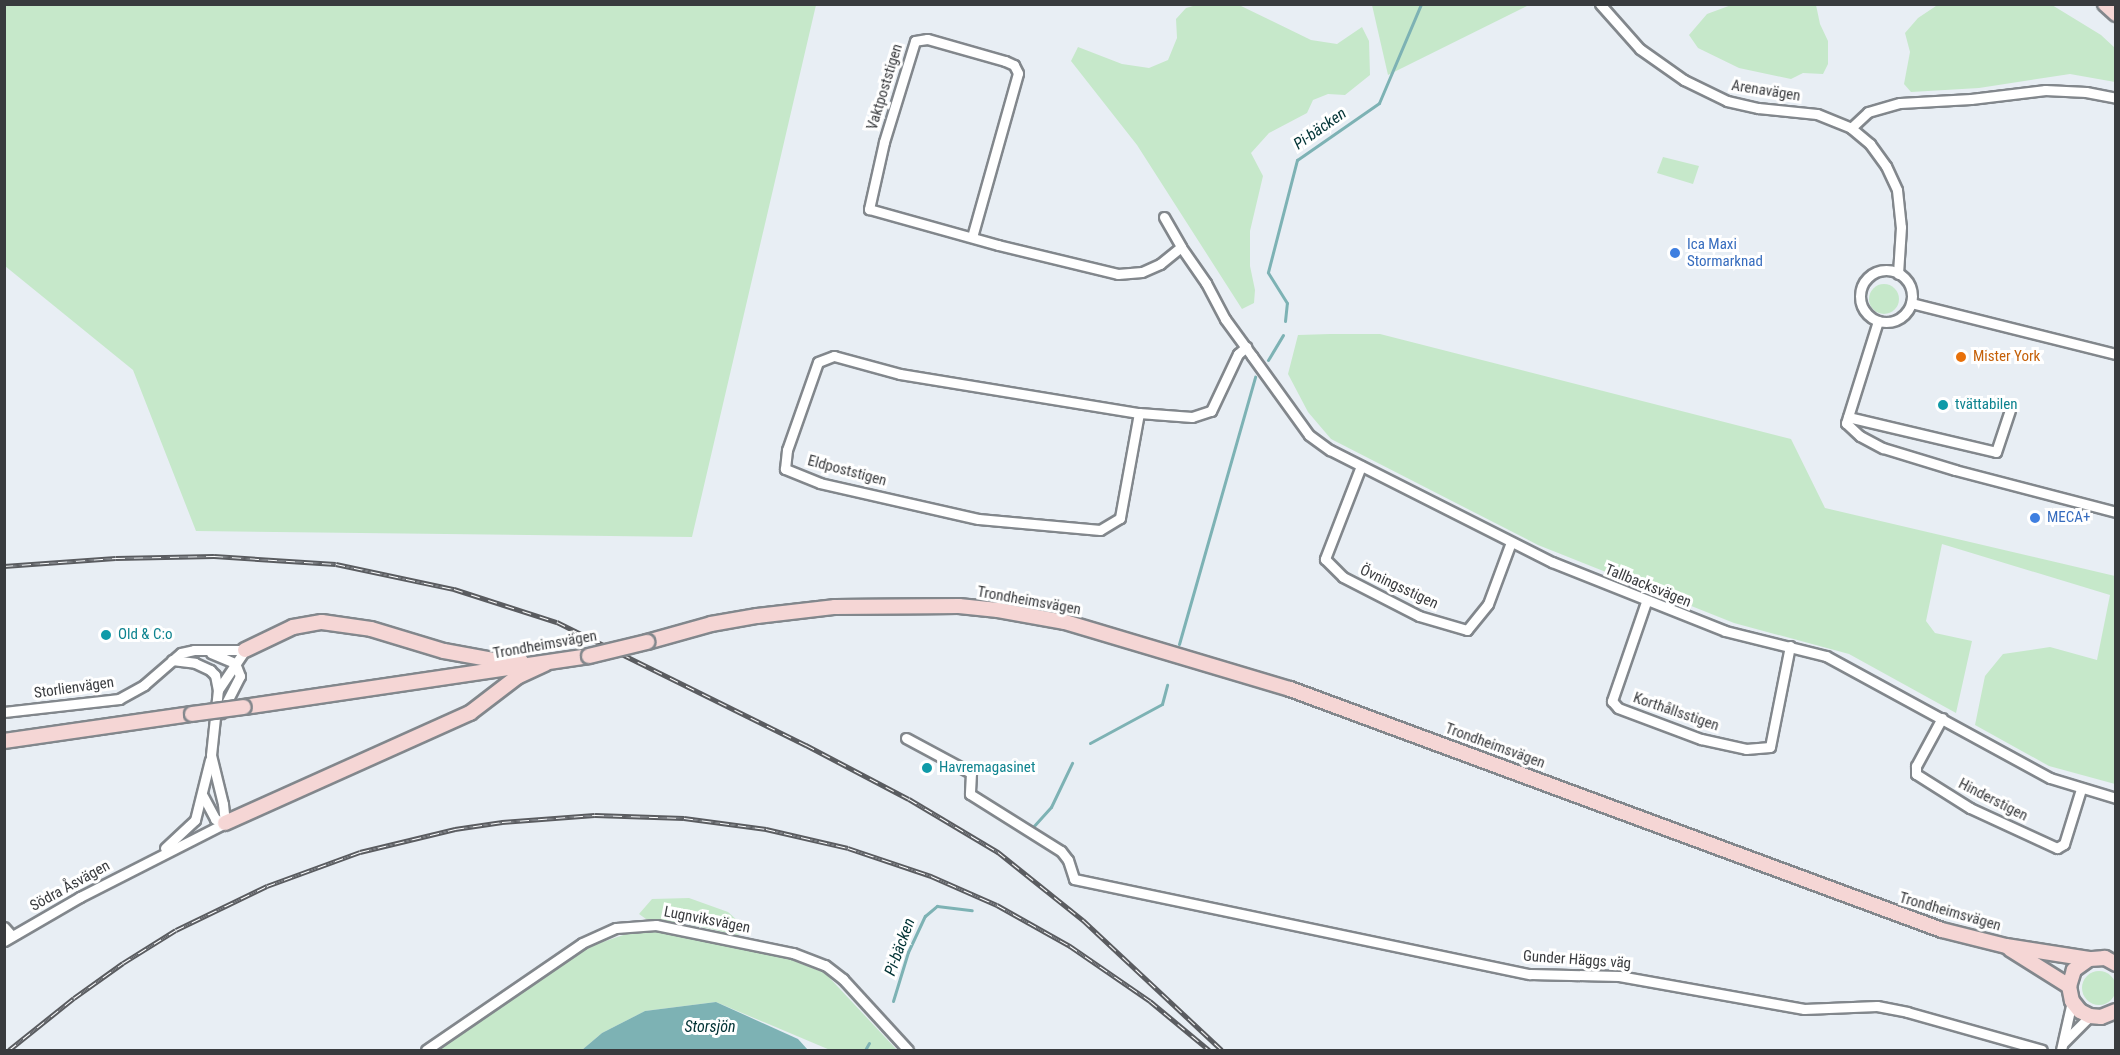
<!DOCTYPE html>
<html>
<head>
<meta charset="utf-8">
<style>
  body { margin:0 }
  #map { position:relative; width:2120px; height:1055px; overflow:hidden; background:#e8eef4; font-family:"Roboto Condensed",sans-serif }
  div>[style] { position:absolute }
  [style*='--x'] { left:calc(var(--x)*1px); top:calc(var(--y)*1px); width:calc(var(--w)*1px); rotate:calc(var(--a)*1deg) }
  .green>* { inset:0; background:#c6e8ca }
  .round { border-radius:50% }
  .water>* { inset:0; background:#7db2b4 }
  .stream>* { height:3px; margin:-1.5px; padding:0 1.5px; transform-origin:1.5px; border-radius:1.5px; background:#7db2b4 }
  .roads { filter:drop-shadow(2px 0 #82878c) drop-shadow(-2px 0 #82878c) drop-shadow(0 2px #82878c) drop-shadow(0 -2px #82878c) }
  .minor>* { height:9px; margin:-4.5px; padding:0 4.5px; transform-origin:4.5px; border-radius:4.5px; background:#fff }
  .minor>.ring { margin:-4.5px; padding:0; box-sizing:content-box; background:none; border:9px solid #fff; border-radius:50% }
  .secondary>* { height:14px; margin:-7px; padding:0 7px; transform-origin:7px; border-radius:7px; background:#f5d6d5 }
  .rail>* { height:5px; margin-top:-2.5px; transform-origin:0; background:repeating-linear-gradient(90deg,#fff 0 9px,#5a5c60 0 18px); box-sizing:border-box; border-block:2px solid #5a5c60 }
  .bridges { filter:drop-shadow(2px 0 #82878c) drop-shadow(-2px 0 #82878c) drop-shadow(0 2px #82878c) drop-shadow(0 -2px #82878c) }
  .secondary-bridge>* { height:14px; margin:-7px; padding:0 7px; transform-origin:7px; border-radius:7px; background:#f5d6d5 }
  .dots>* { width:16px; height:16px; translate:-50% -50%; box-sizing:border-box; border:3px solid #fff; border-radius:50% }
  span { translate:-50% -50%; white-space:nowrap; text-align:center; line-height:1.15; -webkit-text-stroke:6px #fff; paint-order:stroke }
  .street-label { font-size:15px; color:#393b3e }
  .shop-label { font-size:15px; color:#366cbe }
  .left { translate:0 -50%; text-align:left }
  .food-label { font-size:15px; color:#c56008 }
  .culture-label { font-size:15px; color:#0d838f }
  .water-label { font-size:16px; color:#003234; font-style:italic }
  .frame { position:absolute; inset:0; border:6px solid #393b3e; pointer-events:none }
</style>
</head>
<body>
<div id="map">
  <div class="green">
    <div style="clip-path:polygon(1200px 4px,1239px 5px,1311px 40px,1337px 44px,1362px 27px,1369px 41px,1370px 75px,1345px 95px,1328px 94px,1313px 100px,1307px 113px,1269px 133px,1251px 153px,1263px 176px,1250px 231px,1250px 266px,1255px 290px,1254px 303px,1242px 309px,1137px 145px,1071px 61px,1078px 47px,1122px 64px,1149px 68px,1168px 60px,1177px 38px,1176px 19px,1186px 8px)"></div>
    <div style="clip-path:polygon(1734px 4px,1816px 5px,1820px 24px,1828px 41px,1828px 64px,1823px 74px,1803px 73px,1791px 79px,1739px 68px,1698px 48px,1689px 35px,1707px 14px)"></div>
    <div style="clip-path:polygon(1939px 4px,2052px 5px,2101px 35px,2115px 48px,2115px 82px,2070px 74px,1979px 88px,1911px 92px,1904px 84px,1910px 52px,1905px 33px,1918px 18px)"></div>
    <div style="clip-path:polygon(4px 5px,816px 5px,692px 537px,196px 531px,133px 370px,5px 266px)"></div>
    <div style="clip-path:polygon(1372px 5px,1372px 4px,1529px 5px,1388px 75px)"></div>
    <div style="clip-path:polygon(1663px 157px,1699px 166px,1693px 184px,1657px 173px)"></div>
    <div class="round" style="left:1869px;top:284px;width:30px;height:30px"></div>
    <div style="clip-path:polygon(1330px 334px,1380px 334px,1791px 439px,1825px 508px,2115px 576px,2115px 784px,2049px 766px,1975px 725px,1985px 676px,2003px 654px,2050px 647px,2097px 660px,2110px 595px,1942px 544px,1926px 621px,1935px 633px,1972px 641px,1956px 713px,1849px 654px,1734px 623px,1538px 545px,1331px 439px,1308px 412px,1288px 374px,1298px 335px)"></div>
    <div style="clip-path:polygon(689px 898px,728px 912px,748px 930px,737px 935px,684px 923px,646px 919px,639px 914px,652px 899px)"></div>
    <div style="clip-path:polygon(638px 930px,685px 935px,784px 957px,825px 973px,897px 1050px,830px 1050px,716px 1002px,645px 1011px,602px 1033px,582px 1050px,434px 1050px,585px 948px)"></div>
    <div class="round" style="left:2082px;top:971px;width:34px;height:34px"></div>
  </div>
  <div class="water">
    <div style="clip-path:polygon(716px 1002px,798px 1039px,808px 1050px,582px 1050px,602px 1033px,645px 1011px)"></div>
  </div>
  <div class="stream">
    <div style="--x:1285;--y:321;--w:18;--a:-84"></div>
    <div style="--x:1287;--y:303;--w:36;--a:-122"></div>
    <div style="--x:1268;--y:272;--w:116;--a:-75.5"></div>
    <div style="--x:1297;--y:160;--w:100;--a:-34.8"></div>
    <div style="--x:1379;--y:103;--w:108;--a:-67"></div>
    <div style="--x:1268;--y:360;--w:29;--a:-59"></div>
    <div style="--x:1179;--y:644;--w:278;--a:-74.1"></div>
    <div style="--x:1090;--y:743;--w:82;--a:-28.4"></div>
    <div style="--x:1162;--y:704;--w:20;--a:-75"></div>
    <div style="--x:1032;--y:828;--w:28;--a:-48"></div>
    <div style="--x:1051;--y:807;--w:49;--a:-64.5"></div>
    <div style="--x:893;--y:1001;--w:51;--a:-73"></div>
    <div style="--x:908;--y:952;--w:40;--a:-65"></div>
    <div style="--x:925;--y:916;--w:16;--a:-40"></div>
    <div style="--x:937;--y:906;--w:35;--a:7"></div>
    <div style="--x:865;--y:1050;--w:8;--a:-60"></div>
  </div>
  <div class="roads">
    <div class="minor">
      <div style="--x:1600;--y:4;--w:60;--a:48.4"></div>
      <div style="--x:1640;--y:49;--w:54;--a:35.2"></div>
      <div style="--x:1684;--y:80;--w:48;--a:26"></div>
      <div style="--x:1727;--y:101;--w:32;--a:13"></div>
      <div style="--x:1758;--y:108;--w:59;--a:5.8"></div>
      <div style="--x:1817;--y:114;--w:37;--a:22"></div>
      <div style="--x:1851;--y:128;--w:25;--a:40"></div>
      <div style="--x:1870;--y:144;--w:27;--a:54"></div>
      <div style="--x:1886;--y:166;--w:26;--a:65"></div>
      <div style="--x:1897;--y:190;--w:37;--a:84"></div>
      <div style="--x:1901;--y:227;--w:47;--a:93.7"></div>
      <div style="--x:1851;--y:128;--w:23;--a:-43"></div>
      <div style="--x:1868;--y:112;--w:33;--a:-16"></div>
      <div style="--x:1900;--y:103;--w:71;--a:-3.2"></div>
      <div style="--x:1971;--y:99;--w:75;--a:-6.9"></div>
      <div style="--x:2045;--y:90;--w:41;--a:2.8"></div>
      <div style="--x:2086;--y:92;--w:31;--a:11"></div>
      <div style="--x:1164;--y:217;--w:34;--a:60"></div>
      <div style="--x:1181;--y:247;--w:44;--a:55.2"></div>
      <div style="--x:1206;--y:283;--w:41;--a:62.2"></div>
      <div style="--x:1225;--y:319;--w:46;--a:53.9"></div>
      <div style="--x:1252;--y:356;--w:97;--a:54.2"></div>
      <div style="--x:1309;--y:435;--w:26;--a:36"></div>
      <div style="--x:1330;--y:450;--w:249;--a:26.8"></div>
      <div style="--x:1552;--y:562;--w:186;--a:21.7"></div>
      <div style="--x:1725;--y:631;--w:104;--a:13.9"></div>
      <div style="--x:1826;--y:656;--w:255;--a:28.6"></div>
      <div style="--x:2050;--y:778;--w:69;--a:16.9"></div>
      <div style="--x:972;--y:237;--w:170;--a:-74.3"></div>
      <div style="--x:1018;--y:73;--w:9;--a:-117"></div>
      <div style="--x:1014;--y:65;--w:10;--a:-156"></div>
      <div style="--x:1005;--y:61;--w:81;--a:-164.2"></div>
      <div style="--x:927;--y:39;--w:12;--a:171"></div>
      <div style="--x:915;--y:41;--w:106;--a:107.1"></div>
      <div style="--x:884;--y:142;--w:69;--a:102.6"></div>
      <div style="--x:869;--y:209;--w:134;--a:15.6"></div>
      <div style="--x:998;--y:245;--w:123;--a:13.6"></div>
      <div style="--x:1118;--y:274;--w:24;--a:-5"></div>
      <div style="--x:1142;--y:272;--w:20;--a:-24"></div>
      <div style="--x:1160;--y:264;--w:27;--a:-39"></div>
      <div class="ring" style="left:1860px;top:270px;width:43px;height:43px"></div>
      <div style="--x:1911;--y:303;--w:211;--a:14"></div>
      <div style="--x:1878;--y:321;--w:107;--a:107.4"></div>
      <div style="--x:1846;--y:423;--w:19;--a:43"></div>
      <div style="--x:1860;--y:436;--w:26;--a:28"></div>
      <div style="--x:1883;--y:448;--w:75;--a:17"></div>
      <div style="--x:1955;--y:470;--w:166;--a:14.6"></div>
      <div style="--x:1139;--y:413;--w:107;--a:100.3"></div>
      <div style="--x:1120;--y:518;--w:23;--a:149"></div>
      <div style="--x:1100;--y:530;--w:122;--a:-174.8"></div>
      <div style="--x:978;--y:519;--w:162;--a:-167.2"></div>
      <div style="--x:820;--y:483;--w:38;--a:-158"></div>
      <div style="--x:785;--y:469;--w:19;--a:-84"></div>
      <div style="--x:787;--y:450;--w:93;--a:-70.6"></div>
      <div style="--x:818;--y:362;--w:17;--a:-21"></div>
      <div style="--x:834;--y:356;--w:68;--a:15.3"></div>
      <div style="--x:900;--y:374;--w:242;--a:9.3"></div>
      <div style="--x:1139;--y:413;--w:53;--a:4.3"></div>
      <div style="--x:1192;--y:417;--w:20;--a:-18"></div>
      <div style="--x:1211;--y:411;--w:63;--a:-64.7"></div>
      <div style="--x:1238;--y:354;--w:11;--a:-41"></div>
      <div style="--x:1848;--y:417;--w:152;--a:13.3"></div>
      <div style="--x:1996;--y:452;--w:44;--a:-71.6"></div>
      <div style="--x:1361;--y:466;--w:100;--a:111.2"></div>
      <div style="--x:1325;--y:559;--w:25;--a:45"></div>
      <div style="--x:1343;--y:577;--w:85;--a:27.2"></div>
      <div style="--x:1419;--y:616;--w:50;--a:16.3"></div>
      <div style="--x:1467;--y:630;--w:33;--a:-51"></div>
      <div style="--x:1488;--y:604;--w:66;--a:-69.6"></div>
      <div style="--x:1646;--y:602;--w:105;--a:109"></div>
      <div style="--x:1612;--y:701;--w:9;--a:49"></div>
      <div style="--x:1618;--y:708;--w:89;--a:20.5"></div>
      <div style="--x:1701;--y:739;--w:46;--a:12.5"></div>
      <div style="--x:1746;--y:749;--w:24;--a:-5"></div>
      <div style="--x:1770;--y:747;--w:103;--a:-78.8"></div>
      <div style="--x:211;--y:653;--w:26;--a:23"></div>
      <div style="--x:235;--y:663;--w:14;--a:69"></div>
      <div style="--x:240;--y:676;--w:42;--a:117.2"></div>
      <div style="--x:172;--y:660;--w:23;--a:7"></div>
      <div style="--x:195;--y:663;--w:17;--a:25"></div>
      <div style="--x:210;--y:670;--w:7;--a:45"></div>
      <div style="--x:215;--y:675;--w:15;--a:79"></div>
      <div style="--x:4;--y:712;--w:116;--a:-6.4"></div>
      <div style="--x:119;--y:699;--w:29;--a:-29"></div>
      <div style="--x:144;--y:685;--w:49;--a:-40.9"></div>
      <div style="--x:181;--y:653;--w:13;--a:-13"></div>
      <div style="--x:194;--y:650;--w:51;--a:0"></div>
      <div style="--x:1942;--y:718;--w:55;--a:118.4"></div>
      <div style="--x:1916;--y:766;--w:8;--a:90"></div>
      <div style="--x:1916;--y:774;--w:64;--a:32.2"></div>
      <div style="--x:1970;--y:808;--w:96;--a:24.7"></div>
      <div style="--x:2057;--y:848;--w:8;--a:-30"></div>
      <div style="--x:2064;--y:844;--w:58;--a:-72.8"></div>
      <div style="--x:906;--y:738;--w:74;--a:28.3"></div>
      <div style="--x:971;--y:773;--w:21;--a:93"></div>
      <div style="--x:970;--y:794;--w:107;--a:32.1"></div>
      <div style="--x:1061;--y:851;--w:11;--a:52"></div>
      <div style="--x:1068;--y:860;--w:20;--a:72"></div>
      <div style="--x:1074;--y:879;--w:466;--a:11.8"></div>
      <div style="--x:1530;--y:974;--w:89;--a:1.3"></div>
      <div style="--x:1619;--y:976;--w:188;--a:10.1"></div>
      <div style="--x:1804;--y:1009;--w:73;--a:-2.4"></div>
      <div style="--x:1877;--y:1006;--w:31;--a:11"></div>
      <div style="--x:1907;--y:1012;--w:140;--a:15.7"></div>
      <div style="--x:203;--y:796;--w:26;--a:62"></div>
      <div style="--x:215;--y:819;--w:11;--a:22"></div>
      <div style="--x:225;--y:823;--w:19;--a:-96"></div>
      <div style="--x:223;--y:804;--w:50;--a:-103.8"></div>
      <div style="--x:211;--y:755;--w:65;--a:-83.9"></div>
      <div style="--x:218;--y:690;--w:48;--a:-56"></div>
      <div style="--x:165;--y:848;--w:41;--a:-43"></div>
      <div style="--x:195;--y:820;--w:62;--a:-76"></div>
      <div style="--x:4;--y:927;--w:12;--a:48"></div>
      <div style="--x:4;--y:941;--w:88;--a:-30.1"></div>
      <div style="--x:80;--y:897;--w:163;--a:-27"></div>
      <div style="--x:2063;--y:1043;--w:38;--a:-45"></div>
      <div style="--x:426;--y:1050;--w:189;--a:-34.4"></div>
      <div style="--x:582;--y:943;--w:37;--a:-24"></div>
      <div style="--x:616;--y:928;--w:40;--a:-4.3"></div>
      <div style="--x:656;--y:925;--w:140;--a:11.6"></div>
      <div style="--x:793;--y:953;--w:34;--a:21"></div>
      <div style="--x:825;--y:965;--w:23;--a:38"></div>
      <div style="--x:843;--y:979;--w:96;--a:47.5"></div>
      <div style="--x:2061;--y:1050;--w:50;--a:-77.3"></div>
    </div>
    <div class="secondary">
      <div style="--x:2105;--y:4;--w:15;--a:42"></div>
      <div style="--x:647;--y:642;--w:66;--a:-15.7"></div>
      <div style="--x:711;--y:624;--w:47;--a:-9.9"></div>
      <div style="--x:757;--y:616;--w:79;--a:-6.6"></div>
      <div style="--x:835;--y:607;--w:124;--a:-0.5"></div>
      <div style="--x:959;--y:606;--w:39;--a:6"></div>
      <div style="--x:998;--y:610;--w:68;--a:10.2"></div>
      <div style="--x:1065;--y:622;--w:235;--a:16.6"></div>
      <div style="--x:1290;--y:689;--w:695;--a:20.29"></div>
      <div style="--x:1942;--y:930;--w:66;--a:14"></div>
      <div style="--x:2006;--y:946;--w:84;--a:8.9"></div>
      <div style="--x:245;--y:650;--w:53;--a:-25.6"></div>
      <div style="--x:293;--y:627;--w:29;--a:-10"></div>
      <div style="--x:322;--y:622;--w:49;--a:8.1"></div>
      <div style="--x:371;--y:629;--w:76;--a:16.8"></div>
      <div style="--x:444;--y:651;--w:51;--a:10.2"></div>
      <div style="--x:494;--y:660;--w:27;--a:2"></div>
      <div style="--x:244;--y:707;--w:349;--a:-8.4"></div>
      <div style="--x:4;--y:741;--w:190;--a:-8.2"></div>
      <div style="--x:225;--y:823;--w:269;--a:-24.2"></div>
      <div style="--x:470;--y:713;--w:59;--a:-37.5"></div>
      <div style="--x:517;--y:677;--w:31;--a:-25"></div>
      <div style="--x:2010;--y:949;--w:70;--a:32.1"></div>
      <div style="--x:2116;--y:964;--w:13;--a:-151"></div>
      <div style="--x:2105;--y:958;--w:16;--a:176"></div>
      <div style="--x:2089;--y:959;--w:19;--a:144"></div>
      <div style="--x:2074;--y:970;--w:17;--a:107"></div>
      <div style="--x:2069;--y:986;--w:15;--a:79"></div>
      <div style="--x:2072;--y:1001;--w:13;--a:51"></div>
      <div style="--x:2080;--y:1011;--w:11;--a:27"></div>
      <div style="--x:2090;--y:1016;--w:11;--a:5"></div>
      <div style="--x:2101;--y:1017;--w:16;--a:-22"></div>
    </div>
  </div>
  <div class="rail">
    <div style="--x:4;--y:566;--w:112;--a:-4.1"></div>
    <div style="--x:116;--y:558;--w:98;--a:-1.2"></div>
    <div style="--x:214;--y:556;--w:122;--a:3.8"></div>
    <div style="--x:336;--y:564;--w:121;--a:12"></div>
    <div style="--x:454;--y:589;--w:108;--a:17.8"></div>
    <div style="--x:557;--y:622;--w:278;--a:26.3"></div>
    <div style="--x:806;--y:745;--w:116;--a:27.7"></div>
    <div style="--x:909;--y:799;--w:104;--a:30.8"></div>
    <div style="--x:998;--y:852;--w:109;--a:38.7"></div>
    <div style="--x:1083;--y:920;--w:190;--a:43.1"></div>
    <div style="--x:9;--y:1050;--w:83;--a:-38.7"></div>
    <div style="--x:74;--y:998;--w:60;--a:-35.5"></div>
    <div style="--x:123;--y:963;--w:62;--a:-31.9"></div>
    <div style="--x:176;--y:930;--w:101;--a:-25.8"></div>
    <div style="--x:267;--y:886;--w:99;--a:-20.1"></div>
    <div style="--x:360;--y:852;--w:98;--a:-13.6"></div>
    <div style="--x:455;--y:829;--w:48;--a:-8.5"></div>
    <div style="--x:502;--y:822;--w:93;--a:-4.3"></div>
    <div style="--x:595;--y:815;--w:89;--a:1.9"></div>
    <div style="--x:684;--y:818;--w:83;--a:7.6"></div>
    <div style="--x:766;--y:829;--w:84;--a:13"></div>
    <div style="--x:848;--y:848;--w:88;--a:18.6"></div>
    <div style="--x:931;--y:876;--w:72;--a:23.7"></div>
    <div style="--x:997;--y:905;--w:84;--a:29.3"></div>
    <div style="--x:1070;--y:946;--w:97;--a:34.5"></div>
    <div style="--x:1150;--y:1001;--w:77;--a:39.7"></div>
  </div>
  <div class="bridges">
    <div class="secondary-bridge">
      <div style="--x:589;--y:656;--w:60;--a:-13.6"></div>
      <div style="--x:192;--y:714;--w:52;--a:-7.7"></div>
    </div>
  </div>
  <div class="dots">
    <div style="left:1675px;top:253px;background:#3f7fe0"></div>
    <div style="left:1961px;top:357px;background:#e8710a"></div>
    <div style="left:1943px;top:405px;background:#0f9aa8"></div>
    <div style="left:2035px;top:518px;background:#3f7fe0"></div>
    <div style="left:106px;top:635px;background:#0f9aa8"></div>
    <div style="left:927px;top:768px;background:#0f9aa8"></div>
  </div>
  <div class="street-label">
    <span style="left:885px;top:87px;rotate:-73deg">Vaktpoststigen</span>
    <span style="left:1766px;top:91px;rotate:9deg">Arenavägen</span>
    <span style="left:847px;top:471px;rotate:15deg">Eldpoststigen</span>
    <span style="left:1648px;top:586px;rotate:22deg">Tallbacksvägen</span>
    <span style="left:1399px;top:587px;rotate:25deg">Övningsstigen</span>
    <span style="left:1029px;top:601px;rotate:10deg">Trondheimsvägen</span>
    <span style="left:545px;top:645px;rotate:-10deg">Trondheimsvägen</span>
    <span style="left:74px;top:688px;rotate:-8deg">Storlienvägen</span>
    <span style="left:1676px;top:712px;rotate:19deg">Korthållsstigen</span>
    <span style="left:1495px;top:746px;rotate:20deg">Trondheimsvägen</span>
    <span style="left:1993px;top:800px;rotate:27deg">Hinderstigen</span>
    <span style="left:70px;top:886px;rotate:-29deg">Södra Åsvägen</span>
    <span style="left:1950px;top:912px;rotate:16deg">Trondheimsvägen</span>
    <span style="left:707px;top:920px;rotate:11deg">Lugnviksvägen</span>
    <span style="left:1577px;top:960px;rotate:4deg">Gunder Häggs väg</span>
  </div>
  <div class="shop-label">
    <span class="left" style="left:1687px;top:253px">Ica Maxi<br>Stormarknad</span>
    <span class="left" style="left:2047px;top:518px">MECA+</span>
  </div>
  <div class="food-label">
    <span class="left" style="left:1973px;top:357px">Mister York</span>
  </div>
  <div class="culture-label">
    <span class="left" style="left:1955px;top:405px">tvättabilen</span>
    <span class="left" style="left:118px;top:635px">Old &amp; C:o</span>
    <span class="left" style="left:939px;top:768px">Havremagasinet</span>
  </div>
  <div class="water-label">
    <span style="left:1320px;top:129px;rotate:-35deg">Pi-bäcken</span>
    <span style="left:900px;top:947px;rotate:-70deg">Pi-bäcken</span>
    <span style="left:710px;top:1027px">Storsjön</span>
  </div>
  <div class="frame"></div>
</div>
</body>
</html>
